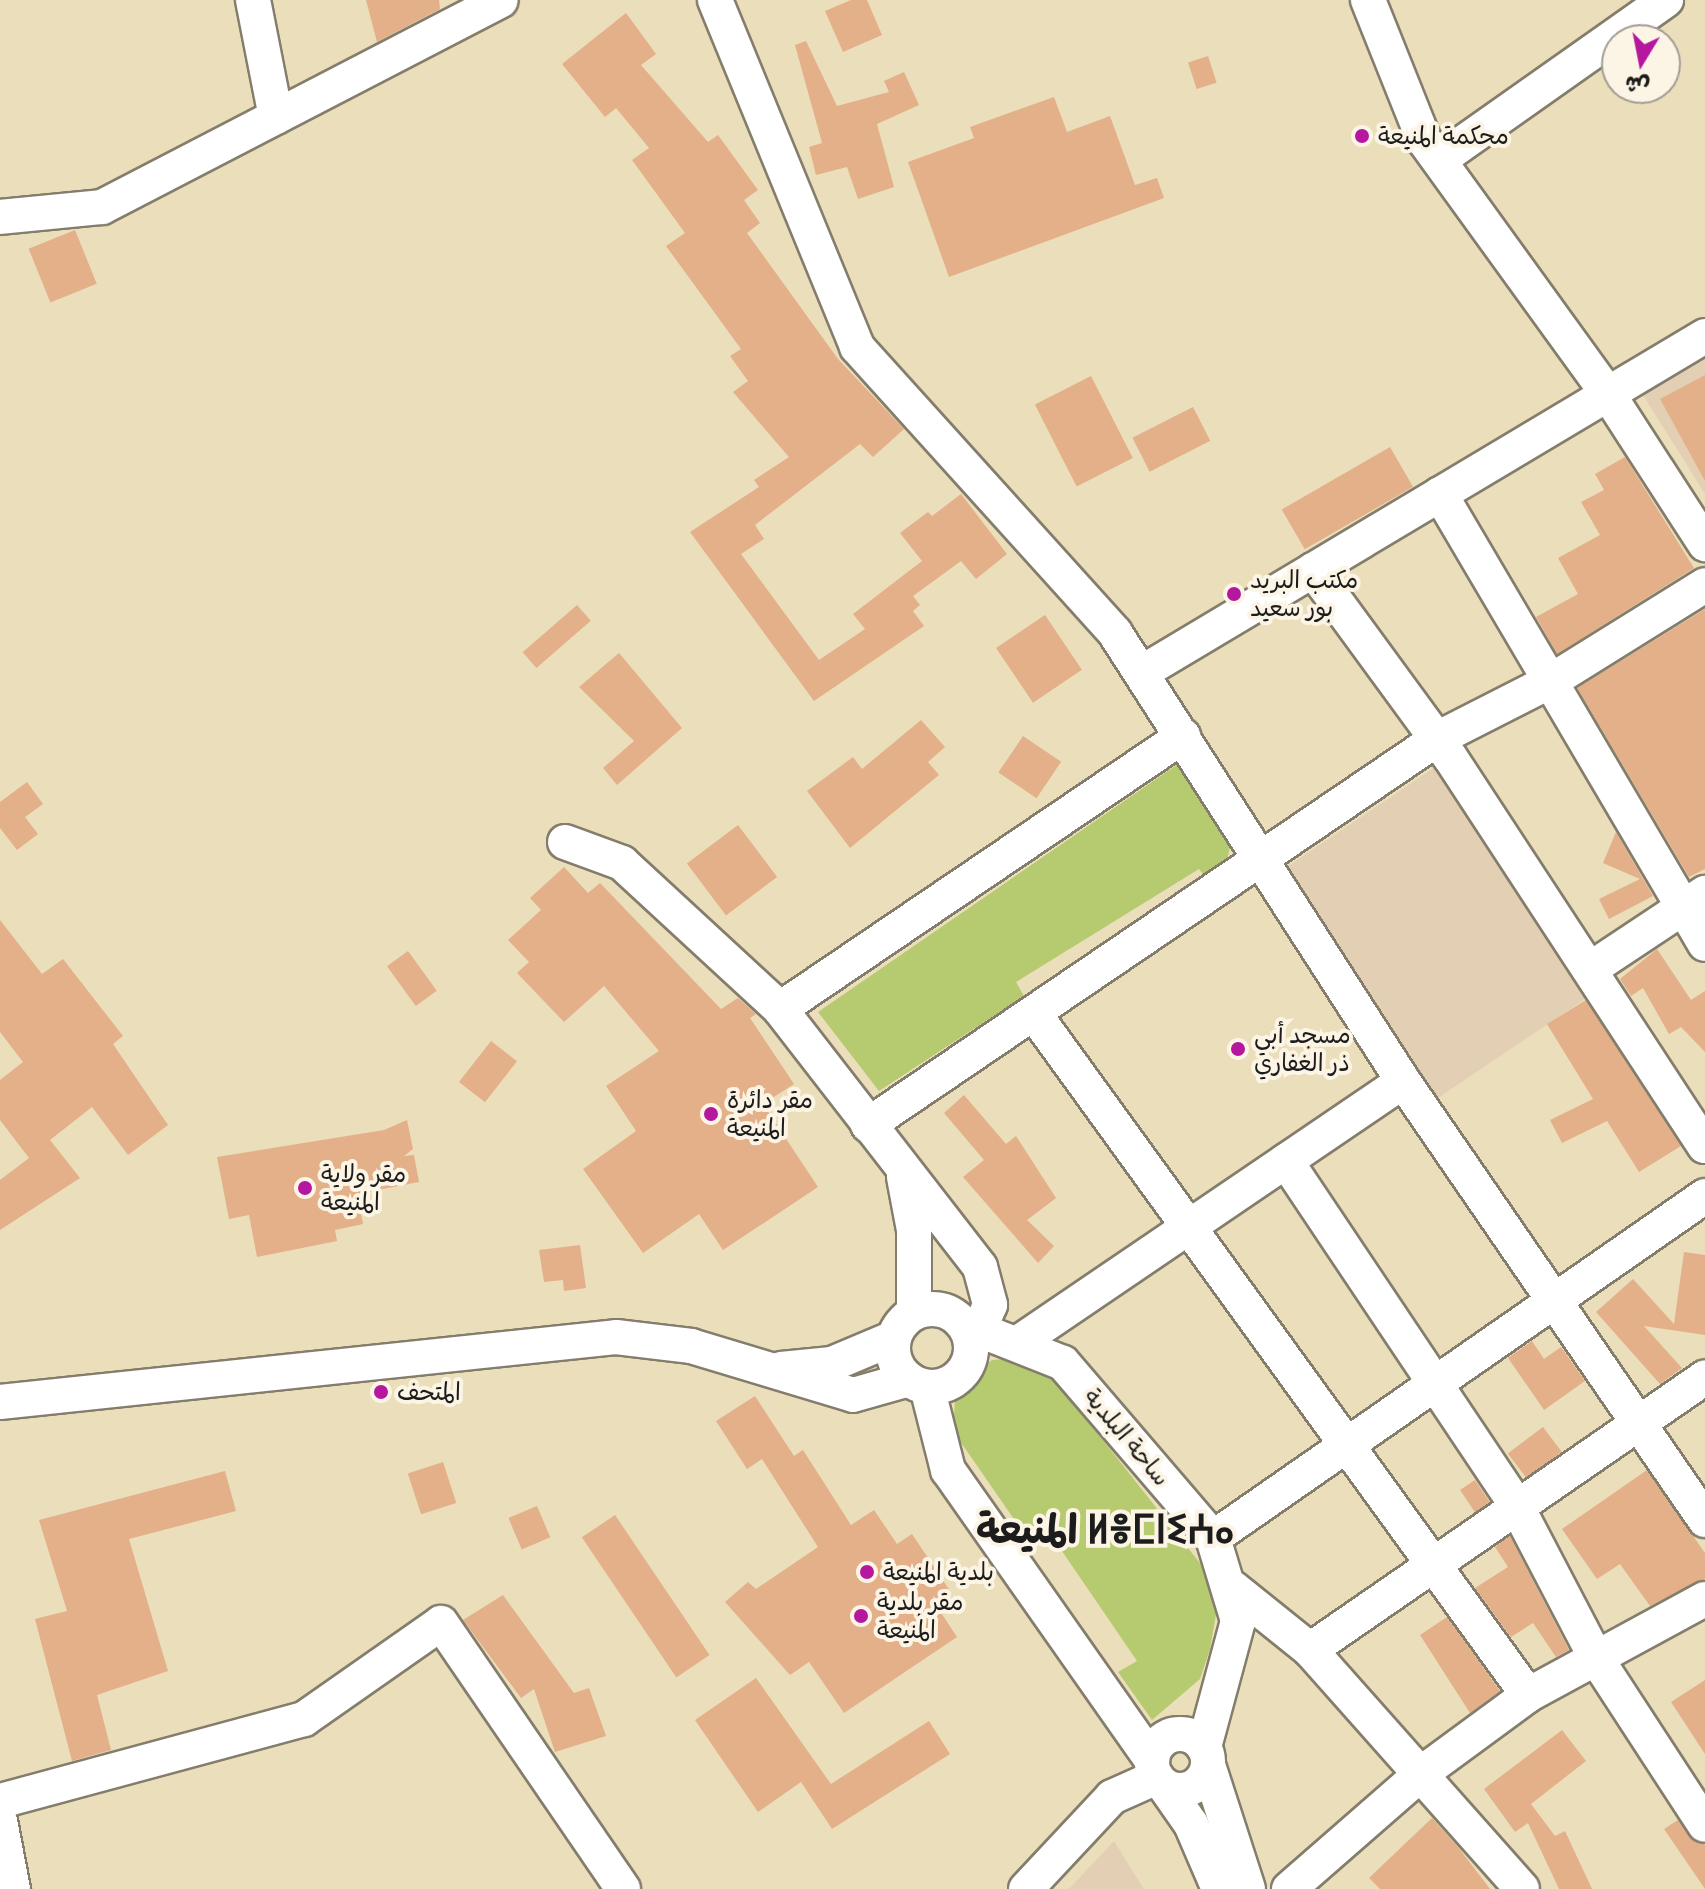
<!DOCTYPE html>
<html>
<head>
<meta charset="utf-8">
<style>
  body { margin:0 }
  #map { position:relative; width:1705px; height:1889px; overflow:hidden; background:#ebdebb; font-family:"Patrick Hand","Playpen Sans Arabic","Noto Sans Tifinagh",sans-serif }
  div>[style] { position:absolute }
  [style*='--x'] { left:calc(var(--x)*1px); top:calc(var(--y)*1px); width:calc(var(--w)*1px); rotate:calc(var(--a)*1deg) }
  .built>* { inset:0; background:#e3d0b4; transform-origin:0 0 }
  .green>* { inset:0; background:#b6cb70 }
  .building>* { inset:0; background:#e3b089; transform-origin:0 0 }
  .roads { filter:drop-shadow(2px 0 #847d6c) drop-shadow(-2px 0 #847d6c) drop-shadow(0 2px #847d6c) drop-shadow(0 -2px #847d6c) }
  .minor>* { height:34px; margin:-17px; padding:0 17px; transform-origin:17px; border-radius:17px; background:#fff }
  .minor>.ring { margin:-17px; padding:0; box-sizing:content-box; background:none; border:34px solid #fff; border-radius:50% }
  .dots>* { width:22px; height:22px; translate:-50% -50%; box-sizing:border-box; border:4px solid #fcf5e5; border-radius:50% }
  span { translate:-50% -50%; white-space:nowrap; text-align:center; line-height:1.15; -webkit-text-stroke:8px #fcf5e5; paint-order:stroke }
  .poi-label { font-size:24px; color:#1c1c1c }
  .left { translate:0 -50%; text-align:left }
  .street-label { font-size:24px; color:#1c1c1c }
  .town-label { font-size:40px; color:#1c1c1c; font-weight:700 }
  .north { position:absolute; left:1601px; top:24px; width:80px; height:80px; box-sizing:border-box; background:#fcf5e5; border:2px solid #a29e95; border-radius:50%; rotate:190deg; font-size:22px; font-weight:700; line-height:32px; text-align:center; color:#1c1c1c }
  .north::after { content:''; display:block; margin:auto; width:28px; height:36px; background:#b5179e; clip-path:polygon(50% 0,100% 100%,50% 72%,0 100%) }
</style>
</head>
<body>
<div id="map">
  <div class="built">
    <div style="clip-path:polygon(1705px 340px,1705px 494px,1633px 379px)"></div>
    <div style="left:1450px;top:757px;width:276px;height:212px;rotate:56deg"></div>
    <div style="clip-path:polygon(1114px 1841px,1144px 1889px,1069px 1889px)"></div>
  </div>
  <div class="green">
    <div style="clip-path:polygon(1178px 764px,1231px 844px,1225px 867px,1210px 883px,1199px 869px,1016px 982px,1024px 996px,879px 1091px,818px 1012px)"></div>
    <div style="clip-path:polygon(1015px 1358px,1043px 1364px,1203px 1567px,1217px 1609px,1210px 1649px,1200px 1679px,1152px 1720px,1118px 1672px,1137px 1661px,1049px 1532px,1027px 1538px,953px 1431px,955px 1399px,968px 1378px,992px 1360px)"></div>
  </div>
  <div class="building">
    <div style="clip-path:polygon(366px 0,439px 0,440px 9px,377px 42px)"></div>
    <div style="clip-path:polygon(851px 0,867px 0,882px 35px,843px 52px,825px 11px)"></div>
    <div style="clip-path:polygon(626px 13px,656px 54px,641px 65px,708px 142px,718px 135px,758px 190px,744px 200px,760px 223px,747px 233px,838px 359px,904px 429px,873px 457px,860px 444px,755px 525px,764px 539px,741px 554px,819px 660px,865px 629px,853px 614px,922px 561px,900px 533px,928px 512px,932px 516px,961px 494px,1007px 554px,976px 579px,961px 561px,913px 596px,920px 605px,913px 611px,924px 626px,814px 701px,690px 532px,759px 487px,754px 480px,789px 457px,733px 392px,748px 381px,730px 356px,741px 349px,666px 246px,685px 233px,632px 160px,649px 148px,616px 108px,605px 117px,562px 64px)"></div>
    <div style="clip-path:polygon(806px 41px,837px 106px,889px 92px,884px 81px,904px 72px,919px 105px,877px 124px,894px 187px,858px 199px,847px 167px,816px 175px,809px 147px,822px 143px,795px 45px)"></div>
    <div style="left:1208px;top:56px;width:28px;height:21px;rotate:72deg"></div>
    <div style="clip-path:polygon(1054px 97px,1067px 132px,1110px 116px,1135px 185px,1157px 178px,1164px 198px,949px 277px,908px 162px,974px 138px,970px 127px)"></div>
    <div style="left:75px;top:230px;width:58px;height:50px;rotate:68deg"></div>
    <div style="clip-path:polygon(1705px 375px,1705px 481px,1660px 399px)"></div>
    <div style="left:1091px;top:376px;width:92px;height:63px;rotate:63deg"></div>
    <div style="left:1193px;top:407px;width:38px;height:68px;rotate:63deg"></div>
    <div style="left:1390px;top:447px;width:46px;height:125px;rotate:60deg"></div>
    <div style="clip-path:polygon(1625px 457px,1694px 568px,1557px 654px,1536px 617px,1578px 594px,1558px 558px,1600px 535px,1581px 502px,1604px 490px,1595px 474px)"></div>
    <div style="left:577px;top:605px;width:21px;height:72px;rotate:49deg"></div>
    <div style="clip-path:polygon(1705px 609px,1705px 869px,1689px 877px,1577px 688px)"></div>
    <div style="left:1045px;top:615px;width:66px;height:59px;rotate:56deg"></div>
    <div style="clip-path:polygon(619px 653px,682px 728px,617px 785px,603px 768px,634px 741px,579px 687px)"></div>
    <div style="clip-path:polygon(921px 720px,945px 747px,928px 762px,939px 775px,850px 848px,807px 791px,853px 757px,862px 769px)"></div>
    <div style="left:1023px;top:736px;width:46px;height:44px;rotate:34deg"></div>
    <div style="clip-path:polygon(27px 782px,43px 804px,25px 817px,38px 834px,17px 850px,0 828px,0 802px)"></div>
    <div style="left:738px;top:825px;width:65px;height:64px;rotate:53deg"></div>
    <div style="clip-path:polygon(1616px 832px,1653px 896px,1609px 919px,1599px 899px,1640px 879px,1603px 863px)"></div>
    <div style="clip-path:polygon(564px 867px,588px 893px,600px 883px,721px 1009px,738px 998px,756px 1014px,750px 1018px,794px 1084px,763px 1104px,818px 1187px,723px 1250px,699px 1214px,643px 1253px,583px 1169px,636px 1131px,606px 1086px,659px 1051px,604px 986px,564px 1022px,517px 973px,529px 962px,508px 940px,541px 910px,530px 898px)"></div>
    <div style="clip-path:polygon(0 920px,42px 974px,63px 959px,123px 1036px,113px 1044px,168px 1125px,128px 1155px,92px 1107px,50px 1140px,80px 1178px,0 1230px,0 1180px,29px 1158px,0 1120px,0 1080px,23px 1062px,0 1032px)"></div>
    <div style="clip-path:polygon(1657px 949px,1691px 1000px,1705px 991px,1705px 1052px,1681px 1027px,1669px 1034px,1643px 988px,1631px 996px,1620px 979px)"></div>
    <div style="left:408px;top:951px;width:49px;height:26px;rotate:54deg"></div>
    <div style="clip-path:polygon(1586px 1000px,1681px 1146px,1639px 1172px,1607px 1121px,1562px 1143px,1550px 1120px,1593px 1099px,1547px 1024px)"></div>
    <div style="left:491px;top:1041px;width:33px;height:52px;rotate:38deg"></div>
    <div style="clip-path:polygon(964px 1095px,1006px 1144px,1016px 1136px,1056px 1198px,1027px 1220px,1054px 1246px,1038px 1263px,963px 1177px,984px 1160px,944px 1113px)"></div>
    <div style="clip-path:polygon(407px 1120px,413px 1149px,404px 1156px,414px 1155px,419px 1182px,357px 1194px,363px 1224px,335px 1230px,337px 1241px,257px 1257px,249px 1215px,229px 1219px,217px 1157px,384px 1130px)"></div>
    <div style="clip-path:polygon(580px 1245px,586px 1288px,564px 1291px,563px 1280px,544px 1282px,539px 1250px)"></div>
    <div style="clip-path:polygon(1684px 1252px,1705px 1255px,1705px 1335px,1644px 1326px,1682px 1368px,1660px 1384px,1596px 1312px,1633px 1279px,1674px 1324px)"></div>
    <div style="clip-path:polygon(1532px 1341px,1544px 1359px,1561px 1347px,1585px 1381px,1544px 1410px,1508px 1358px)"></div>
    <div style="clip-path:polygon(755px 1396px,794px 1456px,803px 1450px,851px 1525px,874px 1510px,897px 1544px,912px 1534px,950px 1591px,934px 1602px,957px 1637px,844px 1713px,809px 1662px,790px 1675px,725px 1602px,748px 1582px,756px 1589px,818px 1547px,762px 1459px,747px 1469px,716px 1421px)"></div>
    <div style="left:1543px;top:1427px;width:31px;height:44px;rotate:53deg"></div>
    <div style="left:443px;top:1462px;width:43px;height:37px;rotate:72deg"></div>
    <div style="clip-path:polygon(1647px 1470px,1705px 1553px,1705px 1579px,1650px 1606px,1620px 1564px,1597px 1579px,1562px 1529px)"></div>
    <div style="clip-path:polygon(225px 1471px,236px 1511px,129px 1539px,168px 1671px,97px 1695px,111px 1750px,72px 1761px,35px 1619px,67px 1611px,39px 1520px)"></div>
    <div style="left:1475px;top:1480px;width:27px;height:18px;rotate:56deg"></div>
    <div style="left:537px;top:1506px;width:34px;height:31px;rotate:67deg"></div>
    <div style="left:615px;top:1515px;width:169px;height:40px;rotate:56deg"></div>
    <div style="clip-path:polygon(1510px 1536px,1569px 1650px,1556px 1657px,1533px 1623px,1511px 1637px,1475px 1588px,1508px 1567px,1495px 1547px)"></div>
    <div style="clip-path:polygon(503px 1595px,574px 1693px,589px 1688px,606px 1736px,555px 1752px,534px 1689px,521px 1698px,463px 1620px)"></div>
    <div style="clip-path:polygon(1447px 1617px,1500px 1691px,1470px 1713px,1420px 1635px)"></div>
    <div style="clip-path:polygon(756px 1678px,831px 1784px,929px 1721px,950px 1754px,832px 1829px,801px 1782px,758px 1812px,695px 1720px)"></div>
    <div style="clip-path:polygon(1705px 1680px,1705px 1754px,1671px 1702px)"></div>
    <div style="clip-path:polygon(1562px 1730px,1586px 1761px,1531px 1804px,1555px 1836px,1565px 1831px,1592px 1889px,1559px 1889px,1528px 1823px,1515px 1832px,1484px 1789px)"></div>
    <div style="clip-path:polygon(1432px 1818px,1458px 1847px,1490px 1889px,1380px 1889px,1369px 1878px)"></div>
    <div style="clip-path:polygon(1678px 1820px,1705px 1845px,1705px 1889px,1664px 1829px)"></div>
  </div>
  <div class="roads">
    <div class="minor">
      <div style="--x:253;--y:0;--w:119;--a:78.9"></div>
      <div style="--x:715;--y:0;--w:375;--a:67.7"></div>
      <div style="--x:857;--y:347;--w:385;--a:47.9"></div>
      <div style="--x:1115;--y:633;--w:533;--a:57.26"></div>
      <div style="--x:1403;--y:1081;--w:533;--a:55.47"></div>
      <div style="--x:1368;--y:0;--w:151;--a:68.2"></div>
      <div style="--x:1424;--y:140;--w:314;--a:54.1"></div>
      <div style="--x:1608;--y:394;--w:179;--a:57.1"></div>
      <div style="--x:1439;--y:160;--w:278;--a:-35.2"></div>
      <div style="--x:0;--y:217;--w:102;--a:-5.6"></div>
      <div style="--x:102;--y:207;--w:449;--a:-27.4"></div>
      <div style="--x:1440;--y:494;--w:522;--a:59.51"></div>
      <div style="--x:1313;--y:570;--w:232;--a:53.8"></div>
      <div style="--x:1450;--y:757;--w:465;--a:56.8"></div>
      <div style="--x:1141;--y:673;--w:657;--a:-30.86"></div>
      <div style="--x:565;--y:842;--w:61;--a:20.2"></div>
      <div style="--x:622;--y:863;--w:215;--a:42.7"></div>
      <div style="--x:780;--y:1009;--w:326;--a:52.2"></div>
      <div style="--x:980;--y:1267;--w:39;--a:75"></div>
      <div style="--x:990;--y:1305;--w:47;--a:113.8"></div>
      <div style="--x:1592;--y:968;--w:136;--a:-33.6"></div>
      <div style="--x:780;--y:1009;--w:487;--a:-34.1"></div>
      <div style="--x:1035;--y:1015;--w:840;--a:54.06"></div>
      <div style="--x:868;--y:1125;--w:688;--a:-34.15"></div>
      <div style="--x:1437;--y:739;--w:128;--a:-27"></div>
      <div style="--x:1551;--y:681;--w:181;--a:-31.9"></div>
      <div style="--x:1286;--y:1161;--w:414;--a:56.2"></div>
      <div style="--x:1516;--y:1505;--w:173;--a:62.4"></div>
      <div style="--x:1596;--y:1658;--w:199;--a:56.9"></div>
      <div style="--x:904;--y:1177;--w:54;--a:79.3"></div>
      <div style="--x:914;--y:1230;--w:83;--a:90"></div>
      <div class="ring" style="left:893px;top:1309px;width:44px;height:44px"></div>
      <div style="--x:964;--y:1324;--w:106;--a:21.5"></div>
      <div style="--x:1063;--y:1363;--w:230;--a:49.4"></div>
      <div style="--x:1213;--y:1538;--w:87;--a:73.2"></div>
      <div style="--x:1238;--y:1621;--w:131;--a:105.1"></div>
      <div style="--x:1021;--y:1341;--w:462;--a:-34.2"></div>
      <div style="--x:781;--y:1369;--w:51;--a:-5.6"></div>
      <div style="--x:832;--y:1364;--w:67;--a:-22.8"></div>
      <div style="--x:927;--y:1387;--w:86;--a:75.8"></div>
      <div style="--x:948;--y:1470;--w:355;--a:54.9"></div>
      <div style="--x:0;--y:1402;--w:619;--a:-6.02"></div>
      <div style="--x:616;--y:1337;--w:76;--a:6.8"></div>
      <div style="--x:691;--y:1346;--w:169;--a:16.8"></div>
      <div style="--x:853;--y:1395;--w:58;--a:-15.9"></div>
      <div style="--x:1213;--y:1538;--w:599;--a:-34.8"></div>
      <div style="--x:1233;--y:1588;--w:99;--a:38.8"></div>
      <div style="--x:1310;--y:1650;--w:319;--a:48.4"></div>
      <div style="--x:1310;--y:1650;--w:480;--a:-34.6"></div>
      <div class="ring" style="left:1152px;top:1734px;width:22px;height:22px"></div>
      <div style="--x:1208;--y:1765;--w:130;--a:72.1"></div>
      <div style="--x:1163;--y:1784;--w:49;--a:55"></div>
      <div style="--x:1191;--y:1824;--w:71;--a:66.7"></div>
      <div style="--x:0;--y:1801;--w:315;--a:-15.1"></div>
      <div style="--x:304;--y:1719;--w:167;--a:-35"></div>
      <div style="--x:441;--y:1623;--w:322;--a:55.6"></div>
      <div style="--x:0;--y:1821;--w:69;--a:79.2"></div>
      <div style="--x:1026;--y:1889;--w:126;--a:-46.9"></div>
      <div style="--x:1112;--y:1797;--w:49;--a:-24"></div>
      <div style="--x:1289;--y:1889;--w:176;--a:-41.1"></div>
      <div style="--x:1422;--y:1773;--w:132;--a:-36.3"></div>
      <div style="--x:1528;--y:1695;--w:201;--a:-28.5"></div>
    </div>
  </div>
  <div class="dots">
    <div style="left:1362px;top:136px;background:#b5179e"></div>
    <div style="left:1234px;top:594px;background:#b5179e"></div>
    <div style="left:1238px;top:1049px;background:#b5179e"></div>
    <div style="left:711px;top:1114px;background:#b5179e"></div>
    <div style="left:305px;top:1188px;background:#b5179e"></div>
    <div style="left:381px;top:1392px;background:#b5179e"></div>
    <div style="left:867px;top:1572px;background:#b5179e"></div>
    <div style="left:861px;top:1616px;background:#b5179e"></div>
  </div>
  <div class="poi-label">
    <span class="left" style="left:1378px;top:136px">محكمة المنيعة</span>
    <span class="left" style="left:1250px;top:594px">مكتب البريد<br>بور سعيد</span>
    <span class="left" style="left:1254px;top:1049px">مسجد أبي<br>ذر الغفاري</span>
    <span class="left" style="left:727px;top:1114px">مقر دائرة<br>المنيعة</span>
    <span class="left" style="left:321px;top:1188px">مقر ولاية<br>المنيعة</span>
    <span class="left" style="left:397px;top:1392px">المتحف</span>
    <span class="left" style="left:883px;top:1572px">بلدية المنيعة</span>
    <span class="left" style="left:877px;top:1616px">مقر بلدية<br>المنيعة</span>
  </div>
  <div class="street-label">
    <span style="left:1127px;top:1437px;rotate:50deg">ساحة البلدية</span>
  </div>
  <div class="town-label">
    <span style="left:1105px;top:1528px">المنيعة ⵍⴻⵎⵏⵉⵄⴰ</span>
  </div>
  <div class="north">ش</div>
</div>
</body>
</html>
